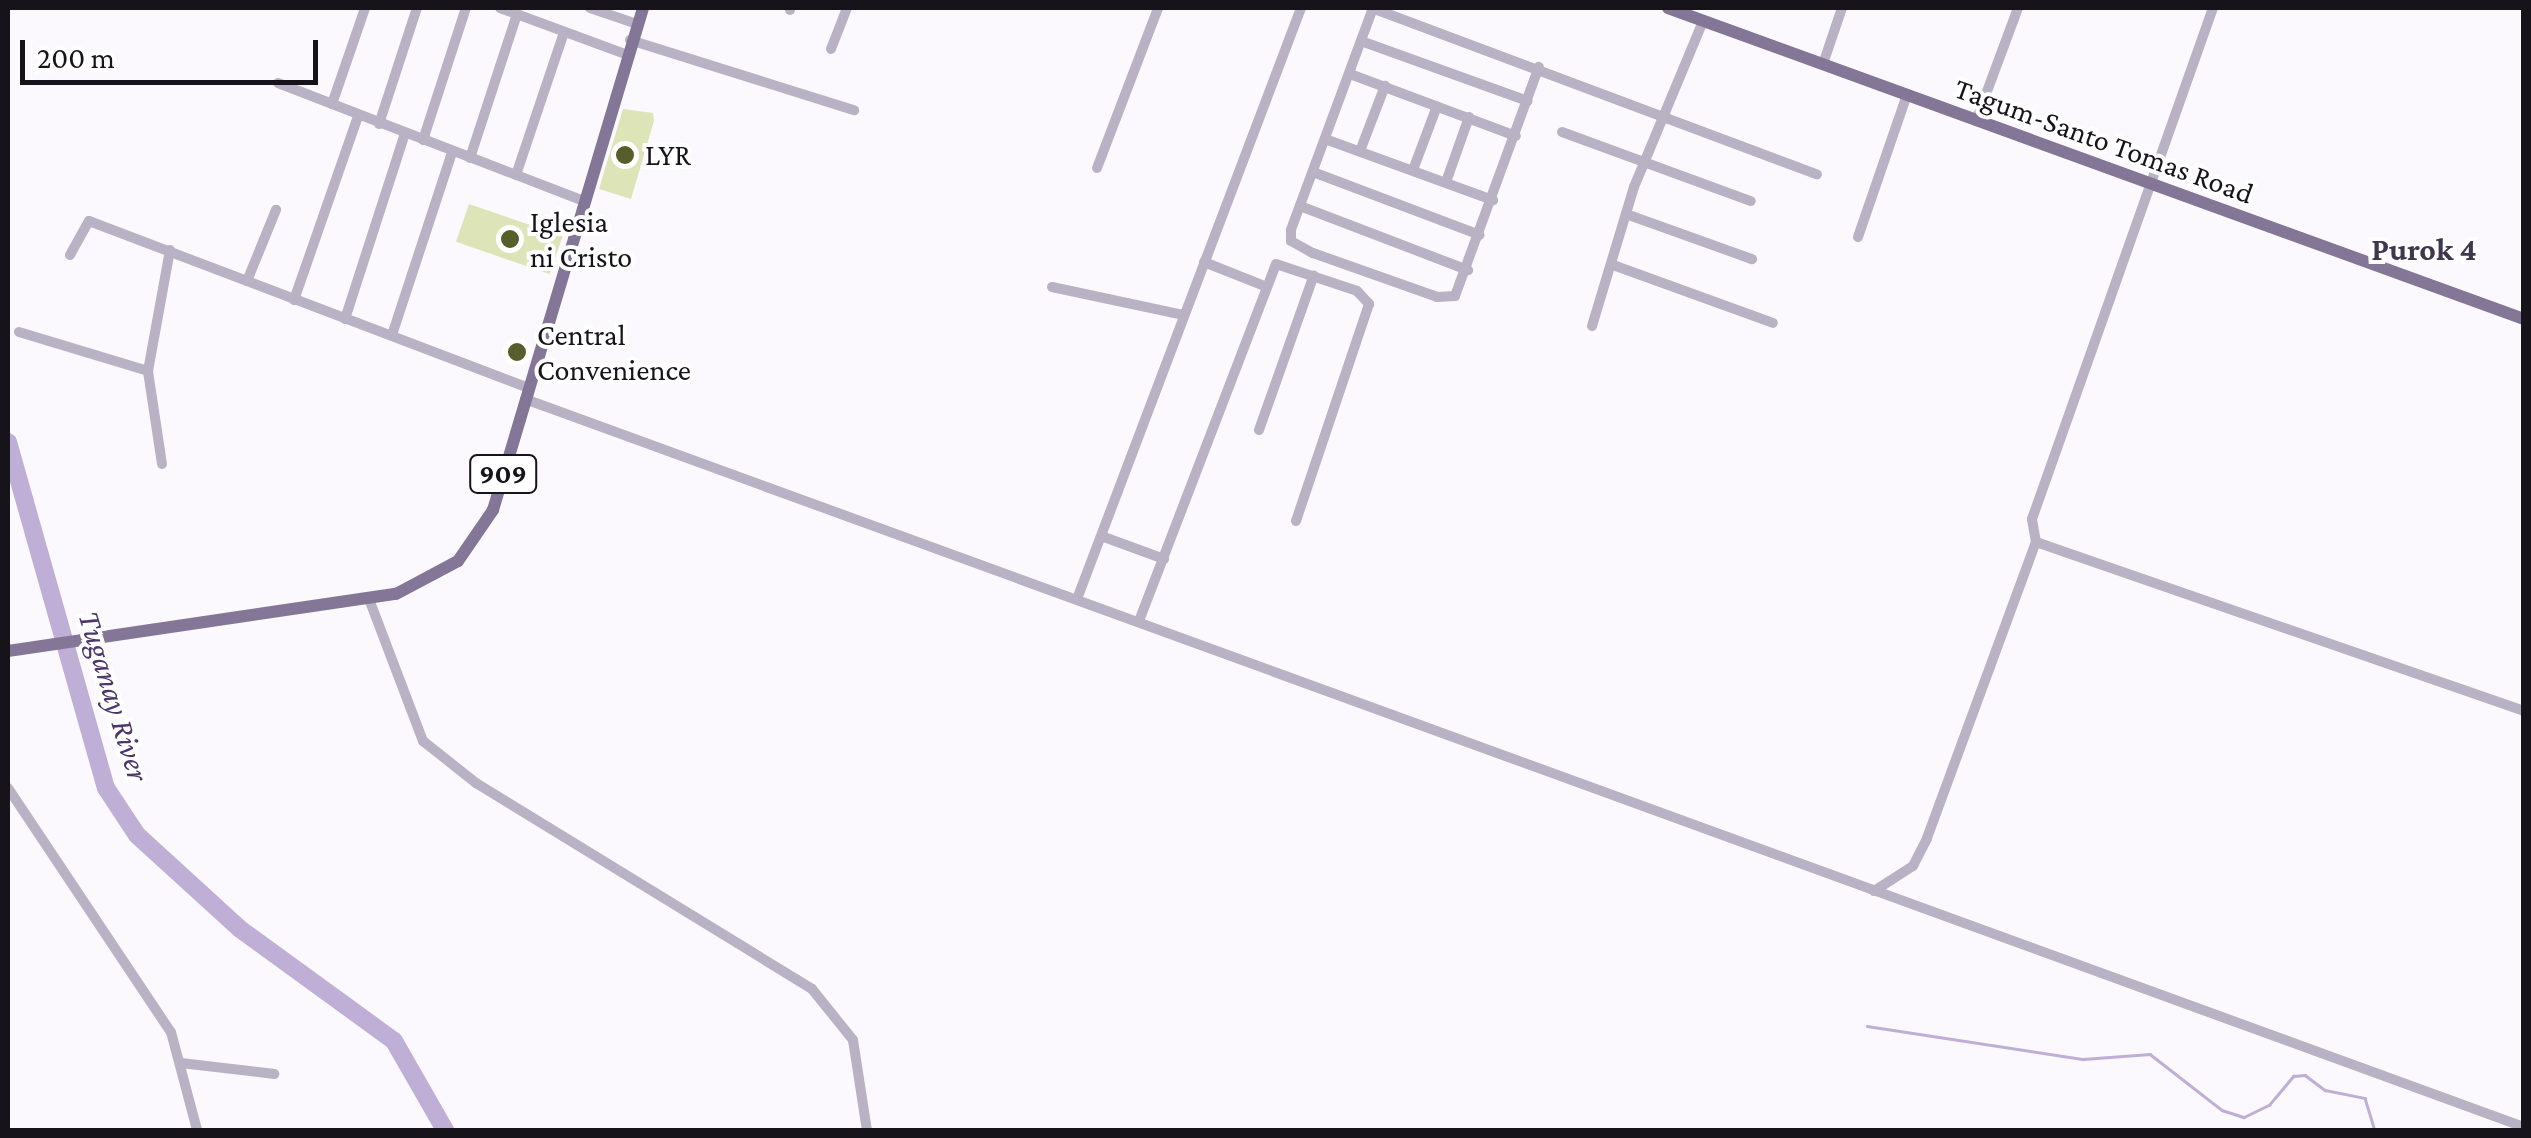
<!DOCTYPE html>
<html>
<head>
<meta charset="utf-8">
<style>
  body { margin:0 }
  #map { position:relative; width:2531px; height:1138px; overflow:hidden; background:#fbf9fe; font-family:"Crimson Pro",serif }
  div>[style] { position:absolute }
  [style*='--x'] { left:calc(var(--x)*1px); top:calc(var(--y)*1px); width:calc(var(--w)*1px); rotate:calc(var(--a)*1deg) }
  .stream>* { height:2.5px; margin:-1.25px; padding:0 1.25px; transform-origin:1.25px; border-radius:1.25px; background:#bfaed6 }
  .river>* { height:18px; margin:-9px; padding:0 9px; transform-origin:9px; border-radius:9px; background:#bfaed6 }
  .building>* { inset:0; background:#dde4b7; transform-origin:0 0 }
  .minor>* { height:10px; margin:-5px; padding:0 5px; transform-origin:5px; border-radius:5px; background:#b9b2c4 }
  .major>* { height:12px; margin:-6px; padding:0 6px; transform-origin:6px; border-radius:6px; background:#837696 }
  .dots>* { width:28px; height:28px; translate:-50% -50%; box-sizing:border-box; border:5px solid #fff; border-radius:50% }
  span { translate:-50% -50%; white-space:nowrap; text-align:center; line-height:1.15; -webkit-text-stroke:8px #fff; paint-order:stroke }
  .shield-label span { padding:2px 8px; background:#fff; border:2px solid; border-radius:8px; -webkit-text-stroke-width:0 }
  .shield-label { font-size:28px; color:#17131b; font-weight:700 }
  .street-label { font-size:30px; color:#17131b }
  .poi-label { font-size:30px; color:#17131b }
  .left { translate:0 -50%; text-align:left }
  .neighbourhood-label { font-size:32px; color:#3f374b; font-weight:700 }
  .water-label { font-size:32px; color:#4d366a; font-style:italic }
  .frame { position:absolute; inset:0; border:10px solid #17131b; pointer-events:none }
  .scale { position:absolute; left:20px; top:40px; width:298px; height:45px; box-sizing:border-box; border:5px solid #17131b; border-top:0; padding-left:12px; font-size:30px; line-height:35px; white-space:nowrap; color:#17131b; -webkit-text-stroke:8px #fff; paint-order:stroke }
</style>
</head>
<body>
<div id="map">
  <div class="stream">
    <div style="--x:1867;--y:1026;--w:219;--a:8.7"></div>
    <div style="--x:2083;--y:1059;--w:67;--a:-4.3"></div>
    <div style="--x:2150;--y:1054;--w:91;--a:37.9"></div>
    <div style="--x:2222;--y:1110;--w:23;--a:18"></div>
    <div style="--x:2244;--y:1117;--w:28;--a:-26"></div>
    <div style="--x:2269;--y:1105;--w:38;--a:-50"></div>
    <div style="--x:2293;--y:1076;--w:12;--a:-5"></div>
    <div style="--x:2305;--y:1075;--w:25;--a:37"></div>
    <div style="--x:2325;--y:1090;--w:41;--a:11.3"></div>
    <div style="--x:2365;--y:1098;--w:34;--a:73"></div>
  </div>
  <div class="river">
    <div style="--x:8;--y:442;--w:360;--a:74.2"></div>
    <div style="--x:106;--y:788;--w:56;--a:56.6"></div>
    <div style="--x:137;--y:835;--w:139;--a:42.4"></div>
    <div style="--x:240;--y:929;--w:190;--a:36"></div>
    <div style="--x:394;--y:1041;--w:103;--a:60.2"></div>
  </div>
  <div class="building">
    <div style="clip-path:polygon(623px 109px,653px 113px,654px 121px,631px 199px,599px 189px)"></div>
    <div style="left:469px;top:204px;width:99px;height:40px;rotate:19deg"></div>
  </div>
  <div class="minor">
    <div style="--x:500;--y:8;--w:133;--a:20.2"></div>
    <div style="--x:590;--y:8;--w:50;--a:18.8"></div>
    <div style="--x:1372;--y:8;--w:475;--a:20.5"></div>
    <div style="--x:1373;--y:8;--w:237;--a:110.3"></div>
    <div style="--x:1291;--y:230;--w:11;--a:90"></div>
    <div style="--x:1291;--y:241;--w:25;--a:29"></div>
    <div style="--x:1313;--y:253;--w:132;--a:19.5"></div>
    <div style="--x:1437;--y:297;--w:18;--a:-3"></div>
    <div style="--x:1455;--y:296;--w:244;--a:-69.9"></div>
    <div style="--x:790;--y:10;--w:2;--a:-90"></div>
    <div style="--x:630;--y:40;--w:235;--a:17.4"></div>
    <div style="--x:1361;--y:41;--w:177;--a:19.8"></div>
    <div style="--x:831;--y:49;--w:44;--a:-68.7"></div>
    <div style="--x:1823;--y:64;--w:59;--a:-71.3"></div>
    <div style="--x:1350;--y:74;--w:177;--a:20.5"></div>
    <div style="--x:278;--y:83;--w:325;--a:21.1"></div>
    <div style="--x:332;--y:104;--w:102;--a:-71"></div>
    <div style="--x:1976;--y:121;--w:121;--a:-69.6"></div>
    <div style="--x:379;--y:124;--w:122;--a:-71.9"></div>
    <div style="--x:1562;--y:132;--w:201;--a:20.1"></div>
    <div style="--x:1325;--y:139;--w:179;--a:20"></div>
    <div style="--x:423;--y:140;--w:139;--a:-72"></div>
    <div style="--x:1360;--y:151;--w:70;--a:-69"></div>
    <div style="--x:470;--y:158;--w:151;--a:-71.9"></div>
    <div style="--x:1097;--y:168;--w:171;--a:-69.1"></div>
    <div style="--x:1413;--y:170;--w:68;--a:-69.4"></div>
    <div style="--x:1313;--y:172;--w:178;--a:20.7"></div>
    <div style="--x:516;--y:175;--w:151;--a:-71.4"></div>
    <div style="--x:1446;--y:182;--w:69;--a:-70.5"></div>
    <div style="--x:1300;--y:206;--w:180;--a:20.9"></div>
    <div style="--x:1626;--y:214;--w:134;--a:19.7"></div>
    <div style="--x:1858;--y:237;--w:150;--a:-71"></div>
    <div style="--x:70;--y:255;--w:39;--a:-61"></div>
    <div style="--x:89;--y:221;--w:471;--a:20.8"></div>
    <div style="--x:1204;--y:262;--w:62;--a:21.6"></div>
    <div style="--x:1613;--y:265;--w:170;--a:19.9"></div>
    <div style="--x:247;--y:281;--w:77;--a:-67.8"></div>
    <div style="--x:1052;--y:287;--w:135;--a:12"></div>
    <div style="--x:294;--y:300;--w:195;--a:-70.8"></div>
    <div style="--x:345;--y:319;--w:195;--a:-72.1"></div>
    <div style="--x:1592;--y:326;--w:145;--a:-73.2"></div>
    <div style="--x:1634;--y:187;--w:180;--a:-67.4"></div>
    <div style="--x:19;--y:332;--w:135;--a:16.8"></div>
    <div style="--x:392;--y:335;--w:192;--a:-71.8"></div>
    <div style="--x:525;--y:399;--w:2127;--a:20.01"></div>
    <div style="--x:1259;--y:430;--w:164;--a:-70.5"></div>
    <div style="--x:162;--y:464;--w:94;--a:-98.6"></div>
    <div style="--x:148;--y:371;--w:123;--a:-79.7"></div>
    <div style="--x:1104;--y:537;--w:64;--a:20.1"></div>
    <div style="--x:2036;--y:542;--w:516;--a:19.1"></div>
    <div style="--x:369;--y:599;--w:152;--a:69.2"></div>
    <div style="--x:423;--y:741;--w:68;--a:38.4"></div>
    <div style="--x:476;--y:783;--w:394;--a:31.5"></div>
    <div style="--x:812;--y:989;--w:65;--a:51.2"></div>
    <div style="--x:853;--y:1040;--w:91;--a:81.2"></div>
    <div style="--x:1077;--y:599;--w:632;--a:-69.24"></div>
    <div style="--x:1139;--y:621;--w:382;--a:-69"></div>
    <div style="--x:1276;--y:264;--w:85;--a:18.4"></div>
    <div style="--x:1357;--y:291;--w:18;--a:47"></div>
    <div style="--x:1369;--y:304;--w:229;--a:108.6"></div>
    <div style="--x:8;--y:788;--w:293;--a:56.3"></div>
    <div style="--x:171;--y:1032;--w:101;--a:75.1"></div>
    <div style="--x:1874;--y:891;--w:46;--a:-32.7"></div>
    <div style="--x:1913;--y:866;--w:31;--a:-63"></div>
    <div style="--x:1927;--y:838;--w:315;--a:-69.8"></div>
    <div style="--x:2036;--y:542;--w:23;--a:-100"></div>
    <div style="--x:2032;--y:519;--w:542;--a:-70.5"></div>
    <div style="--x:181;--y:1063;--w:94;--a:6.7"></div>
  </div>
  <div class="major">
    <div style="--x:1668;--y:8;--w:911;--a:19.97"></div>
    <div style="--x:8;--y:651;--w:392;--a:-8.4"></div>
    <div style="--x:396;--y:594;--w:70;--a:-28"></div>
    <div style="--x:458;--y:561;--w:62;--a:-55.5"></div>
    <div style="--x:493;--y:510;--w:524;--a:-73.36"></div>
  </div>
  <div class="dots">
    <div style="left:625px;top:155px;background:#585d2c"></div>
    <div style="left:510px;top:239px;background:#585d2c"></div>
    <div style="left:517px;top:352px;background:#585d2c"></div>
  </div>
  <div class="shield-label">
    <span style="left:503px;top:474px">909</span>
  </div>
  <div class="street-label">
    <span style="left:2104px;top:141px;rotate:20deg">Tagum-Santo Tomas Road</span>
  </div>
  <div class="poi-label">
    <span class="left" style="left:645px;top:155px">LYR</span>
    <span class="left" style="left:530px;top:239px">Iglesia<br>ni Cristo</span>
    <span class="left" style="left:537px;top:352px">Central<br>Convenience</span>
  </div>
  <div class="neighbourhood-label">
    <span style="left:2424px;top:249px">Purok 4</span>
  </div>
  <div class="water-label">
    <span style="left:114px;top:696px;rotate:73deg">Tuganay River</span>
  </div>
  <div class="frame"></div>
  <div class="scale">200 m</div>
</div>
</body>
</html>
